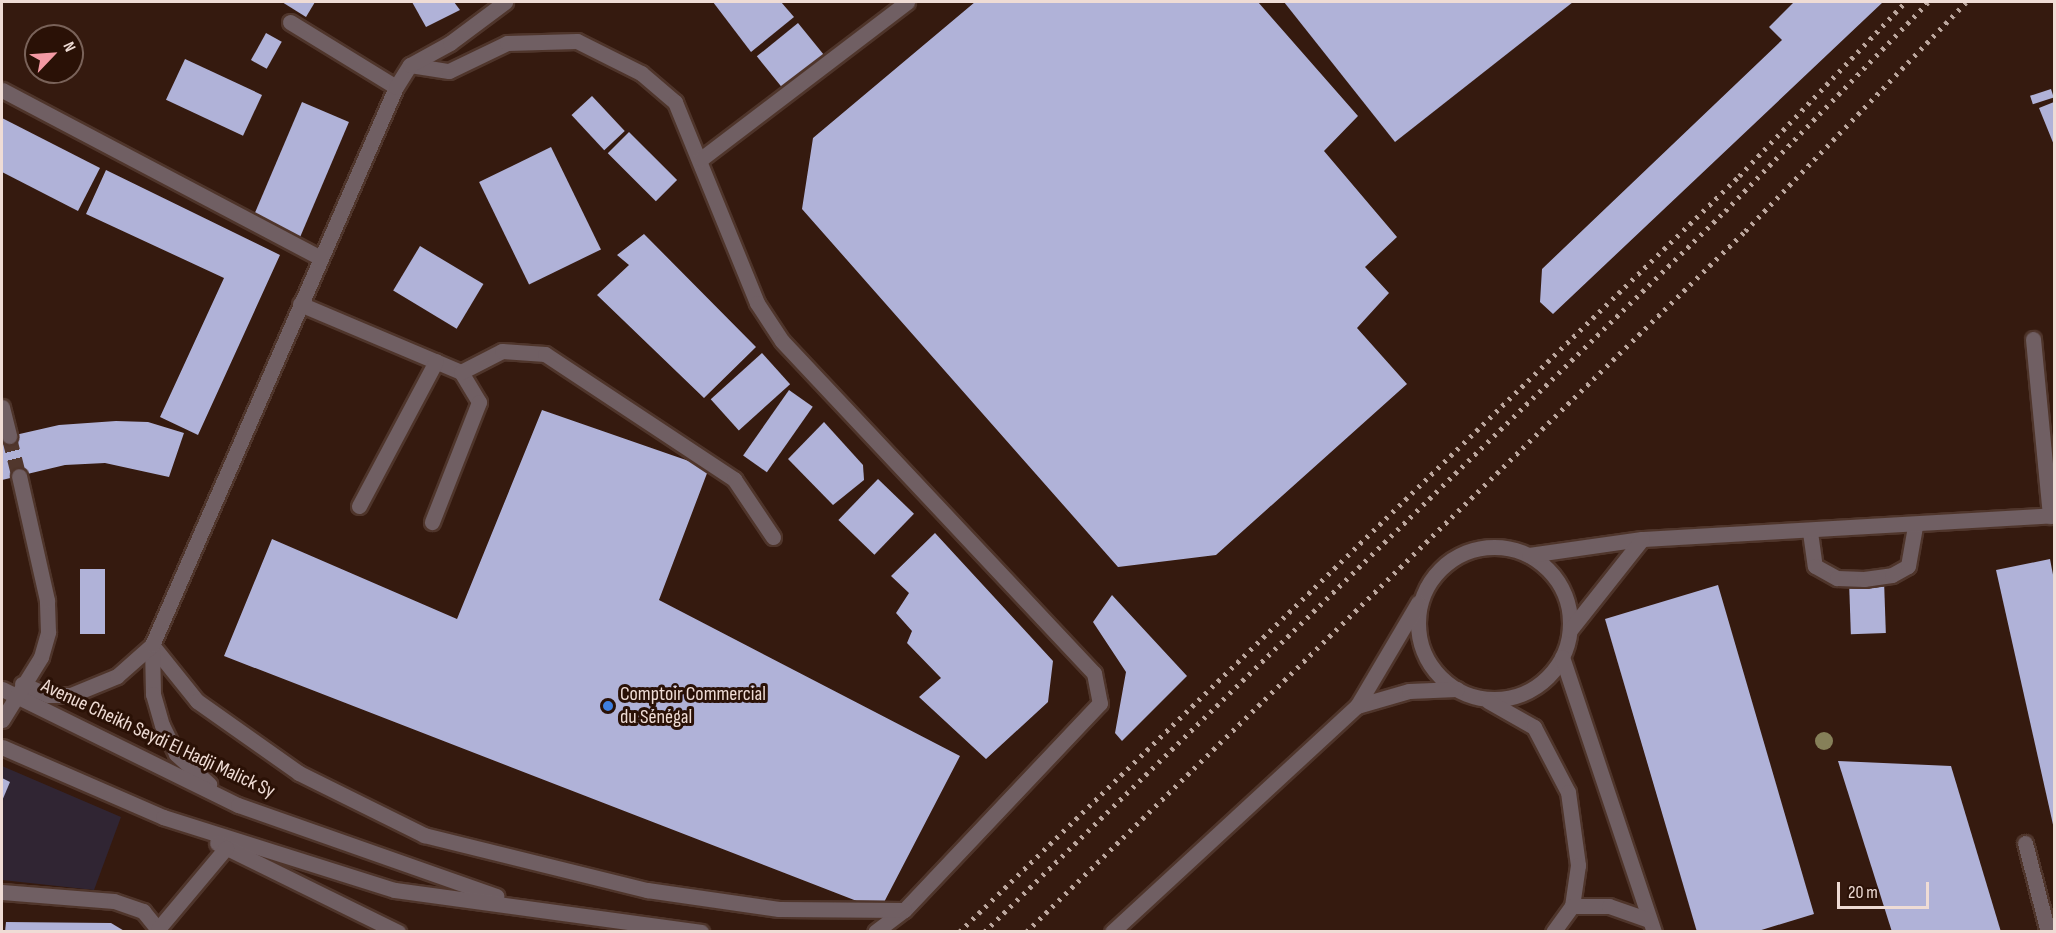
<!DOCTYPE html>
<html>
<head>
<meta charset="utf-8">
<style>
  body { margin:0 }
  #map { position:relative; width:2056px; height:933px; overflow:hidden; background:#351a0f; font-family:"Sofia Sans Condensed",sans-serif }
  div>[style] { position:absolute }
  [style*='--x'] { left:calc(var(--x)*1px); top:calc(var(--y)*1px); width:calc(var(--w)*1px); rotate:calc(var(--a)*1deg) }
  .commercial>* { inset:0; background:#302533 }
  .building>* { inset:0; background:#b0b2d8; transform-origin:0 0 }
  .minor-tunnel>* { height:15px; margin-top:-7.5px; transform-origin:0; background:repeating-linear-gradient(90deg,#51372d 0 15px,transparent 0 23px) }
  .roads { filter:drop-shadow(2px 0 #4f352b) drop-shadow(-2px 0 #4f352b) drop-shadow(0 2px #4f352b) drop-shadow(0 -2px #4f352b) }
  .minor>* { height:15px; margin:-7.5px; padding:0 7.5px; transform-origin:7.5px; border-radius:7.5px; background:#705f63 }
  .minor>.ring { margin:-7.5px; padding:0; box-sizing:content-box; background:none; border:15px solid #705f63; border-radius:50% }
  .rail>* { height:4.5px; margin-top:-2.25px; transform-origin:0; background:repeating-linear-gradient(90deg,#bba69d 0 3px,transparent 0 9px) }
  .trees>* { width:18px; height:18px; margin:-9px; border-radius:50%; background:#868059 }
  .dots>* { width:16px; height:16px; translate:-50% -50%; box-sizing:border-box; border:3px solid #2a1106; border-radius:50% }
  span { translate:-50% -50%; white-space:nowrap; text-align:center; line-height:1.15; -webkit-text-stroke:6px #2a1106; paint-order:stroke }
  .poi-label { font-size:20px; color:#efdcd5 }
  .left { translate:0 -50%; text-align:left }
  .street-label { font-size:20px; color:#efdcd5 }
  .frame { position:absolute; inset:0; border:3px solid #efdcd5; pointer-events:none }
  .north { position:absolute; left:24px; top:24px; width:60px; height:60px; box-sizing:border-box; background:#2a1106; border:2px solid #796259; border-radius:50%; rotate:65deg; font-size:16px; font-weight:700; line-height:24px; text-align:center; color:#efdcd5 }
  .north::after { content:''; display:block; margin:auto; width:21px; height:27px; background:#f49aa4; clip-path:polygon(50% 0,100% 100%,50% 72%,0 100%) }
  .scale { position:absolute; left:1837px; top:882px; width:92px; height:27px; box-sizing:border-box; border:3px solid #efdcd5; border-top:0; padding-left:8px; font-size:18px; line-height:21px; white-space:nowrap; color:#efdcd5; -webkit-text-stroke:4px #2a1106; paint-order:stroke }
</style>
</head>
<body>
<div id="map">
  <div class="commercial">
    <div style="clip-path:polygon(2px 766px,121px 817px,94px 890px,2px 880px)"></div>
  </div>
  <div class="building">
    <div style="clip-path:polygon(282px 2px,315px 2px,306px 17px)"></div>
    <div style="clip-path:polygon(412px 2px,454px 2px,460px 10px,426px 27px)"></div>
    <div style="clip-path:polygon(713px 2px,781px 2px,794px 17px,751px 52px)"></div>
    <div style="clip-path:polygon(975px 2px,1258px 2px,1358px 116px,1324px 151px,1397px 237px,1365px 267px,1389px 293px,1357px 328px,1407px 384px,1216px 555px,1118px 567px,802px 209px,813px 138px)"></div>
    <div style="clip-path:polygon(1284px 2px,1573px 2px,1395px 142px)"></div>
    <div style="clip-path:polygon(1794px 2px,1883px 2px,1553px 314px,1540px 302px,1542px 269px,1782px 40px,1769px 27px)"></div>
    <div style="left:798px;top:23px;width:41px;height:53px;rotate:51deg"></div>
    <div style="left:266px;top:33px;width:18px;height:31px;rotate:29deg"></div>
    <div style="left:185px;top:59px;width:85px;height:45px;rotate:25deg"></div>
    <div style="left:2051px;top:89px;width:9px;height:22px;rotate:72deg"></div>
    <div style="left:592px;top:96px;width:48px;height:28px;rotate:47deg"></div>
    <div style="left:302px;top:102px;width:51px;height:129px;rotate:23deg"></div>
    <div style="clip-path:polygon(2054px 102px,2054px 145px,2039px 108px)"></div>
    <div style="clip-path:polygon(2px 118px,100px 168px,78px 211px,2px 172px)"></div>
    <div style="left:629px;top:132px;width:68px;height:30px;rotate:45deg"></div>
    <div style="left:551px;top:147px;width:114px;height:80px;rotate:64deg"></div>
    <div style="clip-path:polygon(106px 170px,280px 255px,198px 435px,160px 417px,224px 278px,86px 214px)"></div>
    <div style="clip-path:polygon(644px 234px,756px 347px,704px 398px,597px 295px,629px 265px,617px 255px)"></div>
    <div style="left:420px;top:246px;width:74px;height:52px;rotate:31deg"></div>
    <div style="left:762px;top:353px;width:42px;height:69px;rotate:48deg"></div>
    <div style="left:789px;top:390px;width:29px;height:80px;rotate:35deg"></div>
    <div style="clip-path:polygon(542px 410px,709px 468px,659px 600px,960px 756px,880px 910px,224px 656px,272px 539px,457px 619px)"></div>
    <div style="clip-path:polygon(116px 421px,148px 422px,184px 433px,169px 477px,105px 463px,65px 465px,2px 480px,2px 438px,59px 425px)"></div>
    <div style="clip-path:polygon(824px 422px,863px 465px,864px 480px,833px 505px,788px 459px)"></div>
    <div style="left:878px;top:479px;width:50px;height:57px;rotate:44deg"></div>
    <div style="clip-path:polygon(935px 533px,1053px 661px,1048px 702px,986px 759px,919px 697px,941px 678px,907px 643px,912px 631px,896px 613px,909px 593px,891px 576px)"></div>
    <div style="clip-path:polygon(2050px 559px,2054px 580px,2054px 829px,1996px 570px)"></div>
    <div style="left:80px;top:569px;width:25px;height:65px"></div>
    <div style="left:1884px;top:580px;width:53px;height:35px;rotate:88deg"></div>
    <div style="clip-path:polygon(1718px 585px,1814px 914px,1755px 932px,1697px 932px,1605px 619px)"></div>
    <div style="clip-path:polygon(1112px 595px,1187px 676px,1122px 741px,1115px 733px,1126px 672px,1093px 622px)"></div>
    <div style="clip-path:polygon(1838px 761px,1951px 766px,2001px 932px,1892px 932px)"></div>
    <div style="clip-path:polygon(2px 778px,10px 782px,2px 801px)"></div>
    <div style="clip-path:polygon(6px 922px,111px 923px,126px 932px,5px 932px)"></div>
  </div>
  <div class="minor-tunnel">
    <div style="--x:9;--y:436;--w:41;--a:76"></div>
  </div>
  <div class="roads">
    <div class="minor">
      <div style="--x:290;--y:22;--w:124;--a:31.5"></div>
      <div style="--x:410;--y:65;--w:39;--a:9"></div>
      <div style="--x:449;--y:71;--w:64;--a:-25.8"></div>
      <div style="--x:507;--y:43;--w:70;--a:-1.6"></div>
      <div style="--x:577;--y:41;--w:72;--a:26.6"></div>
      <div style="--x:641;--y:73;--w:45;--a:40.5"></div>
      <div style="--x:675;--y:102;--w:217;--a:67.8"></div>
      <div style="--x:757;--y:303;--w:45;--a:56.7"></div>
      <div style="--x:782;--y:341;--w:456;--a:46.8"></div>
      <div style="--x:1094;--y:673;--w:31;--a:79"></div>
      <div style="--x:1100;--y:703;--w:285;--a:133.4"></div>
      <div style="--x:904;--y:910;--w:36;--a:143"></div>
      <div style="--x:2;--y:90;--w:360;--a:27.8"></div>
      <div style="--x:701;--y:159;--w:259;--a:-37.3"></div>
      <div style="--x:300;--y:304;--w:175;--a:22.9"></div>
      <div style="--x:461;--y:372;--w:35;--a:59"></div>
      <div style="--x:479;--y:402;--w:129;--a:111.4"></div>
      <div style="--x:2033;--y:339;--w:178;--a:84.5"></div>
      <div style="--x:461;--y:372;--w:46;--a:-27.1"></div>
      <div style="--x:502;--y:351;--w:43;--a:4"></div>
      <div style="--x:545;--y:354;--w:227;--a:33.5"></div>
      <div style="--x:734;--y:479;--w:70;--a:56.1"></div>
      <div style="--x:2;--y:407;--w:30;--a:76"></div>
      <div style="--x:359;--y:506;--w:164;--a:-62"></div>
      <div style="--x:1810;--y:532;--w:34;--a:82"></div>
      <div style="--x:1815;--y:566;--w:25;--a:29"></div>
      <div style="--x:1837;--y:578;--w:27;--a:2"></div>
      <div style="--x:1864;--y:579;--w:28;--a:-8"></div>
      <div style="--x:1892;--y:575;--w:18;--a:-29"></div>
      <div style="--x:1908;--y:566;--w:40;--a:-80"></div>
      <div class="ring" style="left:1418px;top:547px;width:137px;height:137px"></div>
      <div style="--x:1529;--y:555;--w:114;--a:-8.1"></div>
      <div style="--x:1642;--y:539;--w:413;--a:-3.3"></div>
      <div style="--x:1570;--y:630;--w:116;--a:-51.6"></div>
      <div style="--x:152;--y:645;--w:72;--a:51.2"></div>
      <div style="--x:197;--y:701;--w:125;--a:35.2"></div>
      <div style="--x:299;--y:773;--w:140;--a:26.4"></div>
      <div style="--x:424;--y:835;--w:230;--a:13.9"></div>
      <div style="--x:647;--y:890;--w:133;--a:8.2"></div>
      <div style="--x:779;--y:909;--w:125;--a:0.5"></div>
      <div style="--x:152;--y:645;--w:49;--a:88.8"></div>
      <div style="--x:153;--y:694;--w:32;--a:74"></div>
      <div style="--x:162;--y:725;--w:32;--a:64"></div>
      <div style="--x:176;--y:754;--w:45;--a:42.3"></div>
      <div style="--x:1562;--y:657;--w:290;--a:71.5"></div>
      <div style="--x:22;--y:684;--w:28;--a:23"></div>
      <div style="--x:48;--y:695;--w:23;--a:0"></div>
      <div style="--x:71;--y:695;--w:50;--a:-22.4"></div>
      <div style="--x:117;--y:676;--w:47;--a:-41.5"></div>
      <div style="--x:152;--y:645;--w:609;--a:-66.38"></div>
      <div style="--x:396;--y:87;--w:26;--a:-58"></div>
      <div style="--x:410;--y:65;--w:46;--a:-28.8"></div>
      <div style="--x:450;--y:43;--w:69;--a:-36.7"></div>
      <div style="--x:2;--y:689;--w:263;--a:26.2"></div>
      <div style="--x:238;--y:805;--w:274;--a:19.4"></div>
      <div style="--x:1488;--y:701;--w:53;--a:29.5"></div>
      <div style="--x:1534;--y:727;--w:73;--a:62.4"></div>
      <div style="--x:1568;--y:792;--w:74;--a:82.2"></div>
      <div style="--x:1578;--y:865;--w:41;--a:98.3"></div>
      <div style="--x:1572;--y:906;--w:32;--a:126"></div>
      <div style="--x:1357;--y:706;--w:54;--a:-16.1"></div>
      <div style="--x:1409;--y:691;--w:48;--a:-2.4"></div>
      <div style="--x:2;--y:720;--w:74;--a:-58.2"></div>
      <div style="--x:41;--y:657;--w:26;--a:-74"></div>
      <div style="--x:48;--y:632;--w:32;--a:-92"></div>
      <div style="--x:47;--y:600;--w:127;--a:-102.7"></div>
      <div style="--x:2;--y:747;--w:176;--a:23.5"></div>
      <div style="--x:163;--y:817;--w:243;--a:17.5"></div>
      <div style="--x:395;--y:890;--w:309;--a:7.8"></div>
      <div style="--x:217;--y:843;--w:202;--a:26.2"></div>
      <div style="--x:2025;--y:843;--w:92;--a:75.5"></div>
      <div style="--x:2;--y:892;--w:112;--a:4.6"></div>
      <div style="--x:114;--y:901;--w:31;--a:19"></div>
      <div style="--x:143;--y:911;--w:27;--a:51"></div>
      <div style="--x:1572;--y:906;--w:37;--a:0"></div>
      <div style="--x:1609;--y:906;--w:42;--a:19.3"></div>
      <div style="--x:158;--y:929;--w:106;--a:-50"></div>
      <div style="--x:1112;--y:932;--w:333;--a:-42.7"></div>
      <div style="--x:1357;--y:706;--w:120;--a:-59.4"></div>
    </div>
  </div>
  <div class="rail">
    <div style="--x:959;--y:932;--w:1086;--a:-44.1"></div>
    <div style="--x:1739;--y:176;--w:240;--a:-46.3"></div>
    <div style="--x:984;--y:932;--w:1034;--a:-44.22"></div>
    <div style="--x:1725;--y:211;--w:291;--a:-45.8"></div>
    <div style="--x:1026;--y:932;--w:1004;--a:-44.27"></div>
    <div style="--x:1745;--y:231;--w:318;--a:-46"></div>
  </div>
  <div class="trees">
    <div style="left:1824px;top:741px"></div>
  </div>
  <div class="dots">
    <div style="left:608px;top:706px;background:#3f7fe0"></div>
  </div>
  <div class="poi-label">
    <span class="left" style="left:620px;top:706px">Comptoir Commercial<br>du Sénégal</span>
  </div>
  <div class="street-label">
    <span style="left:158px;top:739px;rotate:25deg">Avenue Cheikh Seydi El Hadji Malick Sy</span>
  </div>
  <div class="frame"></div>
  <div class="north">N</div>
  <div class="scale">20 m</div>
</div>
</body>
</html>
